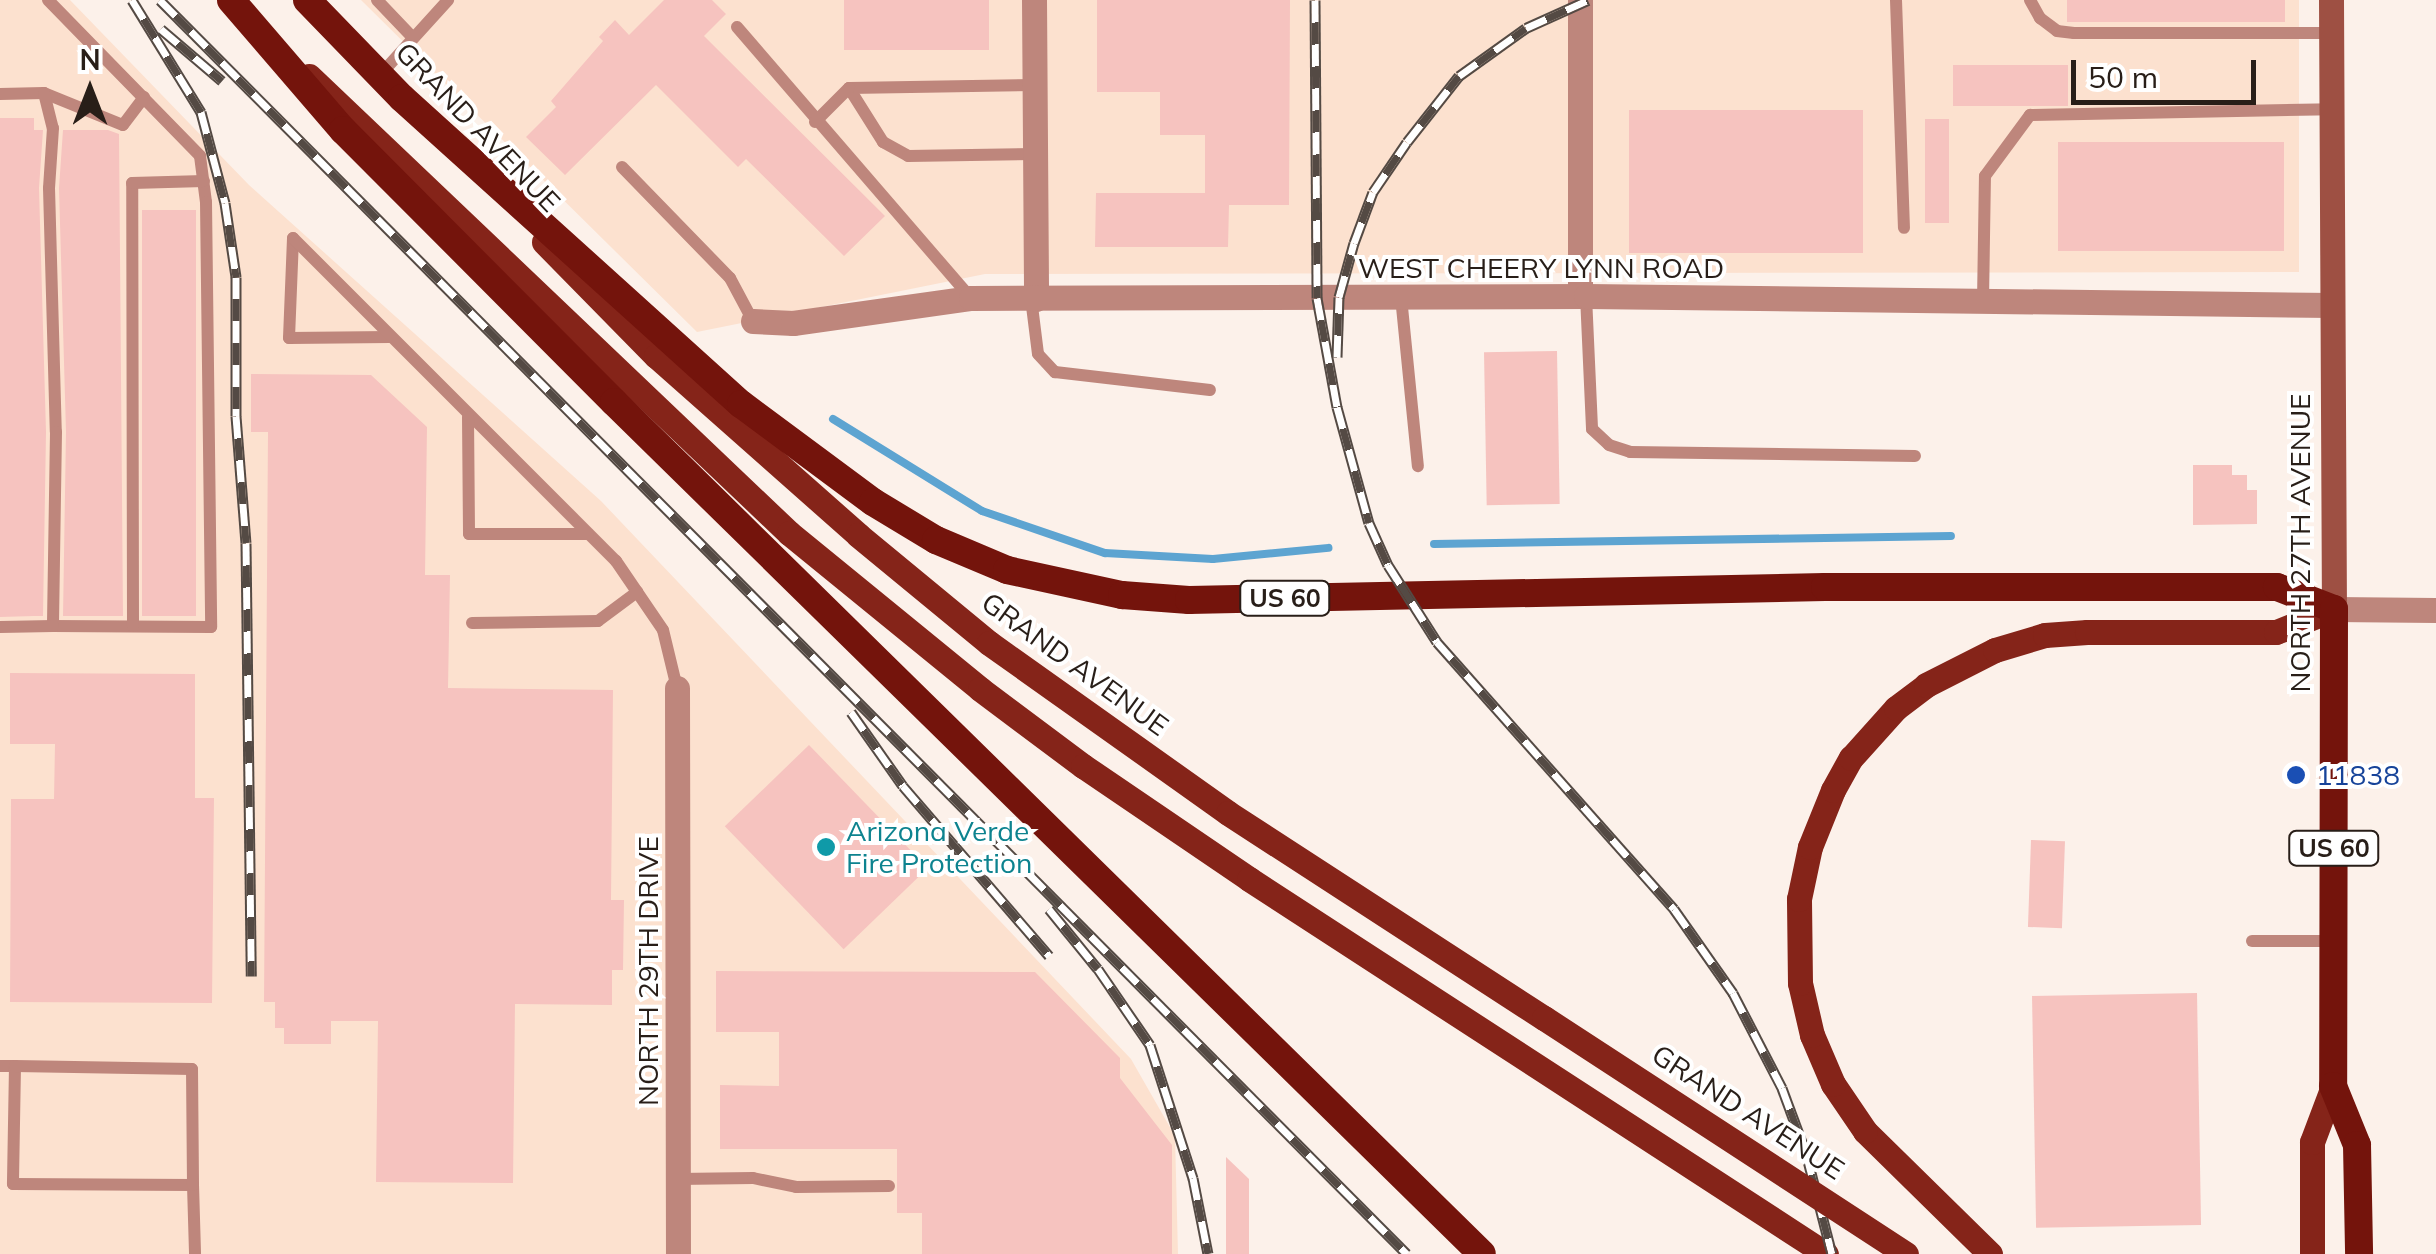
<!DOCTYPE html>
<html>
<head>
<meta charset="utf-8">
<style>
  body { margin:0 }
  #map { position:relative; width:2436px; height:1254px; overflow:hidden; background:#fcf1ea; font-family:Mulish,sans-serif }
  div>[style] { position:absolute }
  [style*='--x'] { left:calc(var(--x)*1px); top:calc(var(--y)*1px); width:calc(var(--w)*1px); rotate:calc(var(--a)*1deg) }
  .built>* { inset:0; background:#fce1cf }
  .stream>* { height:8px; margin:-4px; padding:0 4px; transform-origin:4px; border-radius:4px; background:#5da4d1 }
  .building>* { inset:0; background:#f6c3bf; transform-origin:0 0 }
  .service>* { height:12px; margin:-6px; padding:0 6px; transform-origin:6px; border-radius:6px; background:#be867c }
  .minor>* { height:25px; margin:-12.5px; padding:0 12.5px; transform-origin:12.5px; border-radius:12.5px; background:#be867c }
  .secondary>* { height:25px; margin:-12.5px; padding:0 12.5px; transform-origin:12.5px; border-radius:12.5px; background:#9e5043 }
  .primary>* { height:25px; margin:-12.5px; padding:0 12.5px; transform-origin:12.5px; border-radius:12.5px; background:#852419 }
  .trunk>* { height:28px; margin:-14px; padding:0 14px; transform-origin:14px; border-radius:14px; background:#74140c }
  .rail>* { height:11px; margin-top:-5.5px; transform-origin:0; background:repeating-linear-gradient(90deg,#fff 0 22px,#544a44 0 44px); box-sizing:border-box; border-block:2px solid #544a44 }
  .primary-bridge>* { height:25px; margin:-12.5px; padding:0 12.5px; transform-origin:12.5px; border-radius:12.5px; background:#852419 }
  .dots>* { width:28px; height:28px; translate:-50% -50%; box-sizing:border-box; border:5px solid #fff; border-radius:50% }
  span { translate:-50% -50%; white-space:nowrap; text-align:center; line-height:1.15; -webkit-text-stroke:8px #fff; paint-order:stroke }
  .shield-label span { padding:2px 8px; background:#fff; border:2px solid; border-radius:8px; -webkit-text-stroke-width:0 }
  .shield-label { font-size:25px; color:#281e18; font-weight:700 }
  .street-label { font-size:28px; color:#281e18 }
  .transit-label { font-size:28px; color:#164399 }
  .left { translate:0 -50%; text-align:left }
  .culture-label { font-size:28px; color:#0d838f }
  .north { position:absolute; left:40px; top:40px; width:100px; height:100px; -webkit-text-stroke:8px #fff; paint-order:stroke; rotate:0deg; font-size:28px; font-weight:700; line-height:40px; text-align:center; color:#281e18 }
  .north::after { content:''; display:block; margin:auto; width:35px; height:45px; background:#281e18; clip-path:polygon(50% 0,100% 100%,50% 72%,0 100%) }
  .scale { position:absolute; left:2071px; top:60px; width:185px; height:45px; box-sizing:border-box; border:5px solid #281e18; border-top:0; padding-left:12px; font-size:30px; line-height:35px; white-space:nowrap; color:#281e18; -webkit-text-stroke:8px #fff; paint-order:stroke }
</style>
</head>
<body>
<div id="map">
  <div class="built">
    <div style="clip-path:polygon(0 0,70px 0,249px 185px,601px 501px,1131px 1059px,1175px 1136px,1178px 1254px,0 1254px)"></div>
    <div style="clip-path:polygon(361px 0,2299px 0,2299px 272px,985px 274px,697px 332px)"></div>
  </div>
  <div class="stream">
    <div style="--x:833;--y:419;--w:175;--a:31.7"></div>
    <div style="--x:982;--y:511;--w:130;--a:18.9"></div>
    <div style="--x:1105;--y:553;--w:108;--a:3.2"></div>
    <div style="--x:1213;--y:559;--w:116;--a:-5.5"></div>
    <div style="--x:1434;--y:544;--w:517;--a:-0.89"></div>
  </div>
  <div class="building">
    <div style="clip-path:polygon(664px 0,712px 0,726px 14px,704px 36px,885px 216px,844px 256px,746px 159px,738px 167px,656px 85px,565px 175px,526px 137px,556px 107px,551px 101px,603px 41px,599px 37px,615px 20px,629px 35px)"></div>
    <div style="left:844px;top:0;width:145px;height:50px"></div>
    <div style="clip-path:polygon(1097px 0,1290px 0,1289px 205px,1229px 205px,1228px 247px,1095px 247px,1096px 193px,1205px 193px,1205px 135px,1160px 135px,1160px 92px,1097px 92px)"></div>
    <div style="left:2067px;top:0;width:218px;height:22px"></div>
    <div style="left:1953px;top:65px;width:115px;height:41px"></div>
    <div style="left:1629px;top:110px;width:234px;height:143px"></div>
    <div style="clip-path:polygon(0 118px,34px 118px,34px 130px,43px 130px,39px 188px,46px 432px,43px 616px,34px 616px,0 617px)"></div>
    <div style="left:1925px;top:119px;width:24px;height:104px"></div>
    <div style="clip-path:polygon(63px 130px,108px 130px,119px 134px,123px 616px,63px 616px,66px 432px,59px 188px)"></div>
    <div style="left:2284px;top:142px;width:109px;height:226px;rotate:90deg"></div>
    <div style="left:142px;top:210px;width:54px;height:406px"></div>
    <div style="left:1557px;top:351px;width:153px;height:73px;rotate:89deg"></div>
    <div style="clip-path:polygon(251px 374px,371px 375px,427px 427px,425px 575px,450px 575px,448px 688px,613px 690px,611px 900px,624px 900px,623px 970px,612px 970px,612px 1005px,515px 1004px,513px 1183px,376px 1182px,378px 1021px,331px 1021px,331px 1044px,284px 1044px,284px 1028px,275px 1028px,275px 1002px,264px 1002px,268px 432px,251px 432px)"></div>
    <div style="clip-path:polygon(2193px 465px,2232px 465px,2232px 475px,2247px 475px,2247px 490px,2257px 490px,2257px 524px,2193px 525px)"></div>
    <div style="clip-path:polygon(10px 673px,195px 674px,195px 798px,214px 798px,212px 1003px,10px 1002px,11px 799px,54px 799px,55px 744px,10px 744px)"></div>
    <div style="left:809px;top:745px;width:171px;height:117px;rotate:46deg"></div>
    <div style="left:2031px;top:840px;width:34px;height:87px;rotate:2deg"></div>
    <div style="clip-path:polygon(716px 971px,1035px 972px,1120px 1058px,1120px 1078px,1172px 1145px,1172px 1254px,922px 1254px,922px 1213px,897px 1213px,897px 1149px,720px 1149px,720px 1085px,779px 1086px,779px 1032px,716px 1032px)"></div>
    <div style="left:2197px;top:993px;width:232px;height:165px;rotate:89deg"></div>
    <div style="clip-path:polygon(1226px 1157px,1249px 1179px,1249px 1254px,1226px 1254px)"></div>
  </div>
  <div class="service">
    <div style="--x:48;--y:0;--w:218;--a:45.7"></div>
    <div style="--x:200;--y:156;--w:46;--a:82.6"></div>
    <div style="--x:206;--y:202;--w:425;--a:89.3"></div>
    <div style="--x:211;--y:627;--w:158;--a:-179.6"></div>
    <div style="--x:377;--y:0;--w:52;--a:46.5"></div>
    <div style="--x:1896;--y:0;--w:228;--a:88"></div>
    <div style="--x:2030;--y:0;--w:21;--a:61"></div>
    <div style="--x:2040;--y:18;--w:21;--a:37"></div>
    <div style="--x:2057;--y:31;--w:17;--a:7"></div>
    <div style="--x:2074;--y:33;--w:257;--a:0"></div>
    <div style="--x:737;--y:27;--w:355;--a:49.2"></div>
    <div style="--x:381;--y:74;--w:100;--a:-47.8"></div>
    <div style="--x:1035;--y:85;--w:186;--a:179.1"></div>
    <div style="--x:849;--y:88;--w:64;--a:57.8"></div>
    <div style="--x:883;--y:142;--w:29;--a:29"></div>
    <div style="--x:908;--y:156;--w:127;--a:-0.9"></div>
    <div style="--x:44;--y:93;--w:85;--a:22.1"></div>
    <div style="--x:123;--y:125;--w:35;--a:-53"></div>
    <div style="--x:0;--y:94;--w:44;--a:-1.3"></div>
    <div style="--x:44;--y:93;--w:36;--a:76"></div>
    <div style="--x:53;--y:128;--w:60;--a:93.8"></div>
    <div style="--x:49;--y:188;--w:244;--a:88.4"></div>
    <div style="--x:56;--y:432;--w:194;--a:90.9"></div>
    <div style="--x:53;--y:626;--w:53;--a:178.9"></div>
    <div style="--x:815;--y:122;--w:48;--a:-45"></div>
    <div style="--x:622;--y:167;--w:155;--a:45.8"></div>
    <div style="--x:730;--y:278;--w:49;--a:61.9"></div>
    <div style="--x:1586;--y:296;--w:133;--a:87.4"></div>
    <div style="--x:1592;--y:429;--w:23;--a:43"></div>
    <div style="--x:1609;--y:445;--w:22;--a:18"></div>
    <div style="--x:1630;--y:452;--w:285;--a:0.8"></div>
    <div style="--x:1401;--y:297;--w:170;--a:84.3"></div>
    <div style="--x:1031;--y:298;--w:56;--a:82.9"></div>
    <div style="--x:1038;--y:354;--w:25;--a:47"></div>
    <div style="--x:1055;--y:372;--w:156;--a:6.6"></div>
    <div style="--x:1983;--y:301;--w:125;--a:-89.1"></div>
    <div style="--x:1985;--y:176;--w:76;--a:-53.6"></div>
    <div style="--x:2030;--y:115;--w:301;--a:-1.1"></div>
    <div style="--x:390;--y:337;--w:101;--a:179.4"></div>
    <div style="--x:289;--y:338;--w:100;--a:-87.7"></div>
    <div style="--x:293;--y:238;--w:457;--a:45"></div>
    <div style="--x:616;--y:561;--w:83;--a:55.7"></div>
    <div style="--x:663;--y:630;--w:60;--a:76.4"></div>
    <div style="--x:468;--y:417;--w:117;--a:89.5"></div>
    <div style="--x:469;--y:534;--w:119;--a:0"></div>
    <div style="--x:472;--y:623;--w:126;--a:-0.9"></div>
    <div style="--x:598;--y:621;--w:49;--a:-36.6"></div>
    <div style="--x:133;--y:626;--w:443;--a:-90.1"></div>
    <div style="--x:132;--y:183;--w:72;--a:-1.6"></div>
    <div style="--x:2252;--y:941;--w:81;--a:0"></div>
    <div style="--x:0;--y:1066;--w:15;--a:0"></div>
    <div style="--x:15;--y:1066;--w:118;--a:91"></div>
    <div style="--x:13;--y:1184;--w:180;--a:0.3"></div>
    <div style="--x:193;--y:1185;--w:69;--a:88.3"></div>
    <div style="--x:15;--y:1066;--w:177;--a:1"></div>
    <div style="--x:192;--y:1069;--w:116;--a:89.5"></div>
    <div style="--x:678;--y:1179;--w:75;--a:-0.8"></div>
    <div style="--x:753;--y:1178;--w:44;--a:11.8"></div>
    <div style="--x:796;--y:1187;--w:93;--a:-0.6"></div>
  </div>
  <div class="minor">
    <div style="--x:1034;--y:0;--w:299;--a:89.6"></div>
    <div style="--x:1580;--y:296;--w:296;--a:-90"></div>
    <div style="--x:753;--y:321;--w:40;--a:2.9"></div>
    <div style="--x:793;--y:323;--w:180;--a:-8"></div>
    <div style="--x:971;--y:298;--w:615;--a:-0.19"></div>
    <div style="--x:1586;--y:296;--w:745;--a:0.69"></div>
    <div style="--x:2334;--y:609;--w:102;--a:0.6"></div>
    <div style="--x:677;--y:688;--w:566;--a:89.9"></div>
  </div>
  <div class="secondary">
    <div style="--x:2331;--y:0;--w:609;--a:89.72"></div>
  </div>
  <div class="primary">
    <div style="--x:309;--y:76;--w:663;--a:43.59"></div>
    <div style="--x:789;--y:533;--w:247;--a:39.2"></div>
    <div style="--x:980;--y:689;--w:129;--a:36.8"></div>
    <div style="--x:1083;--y:766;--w:201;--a:34.2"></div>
    <div style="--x:1249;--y:879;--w:688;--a:33.02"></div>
    <div style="--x:544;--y:242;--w:160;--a:45.5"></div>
    <div style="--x:656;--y:356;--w:270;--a:41.5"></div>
    <div style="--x:858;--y:535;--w:170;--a:39.5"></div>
    <div style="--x:989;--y:643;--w:293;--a:35.4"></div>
    <div style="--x:1228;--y:813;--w:377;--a:33"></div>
    <div style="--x:1990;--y:1254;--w:175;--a:-135.5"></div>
    <div style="--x:1865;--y:1131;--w:57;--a:-124.2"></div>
    <div style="--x:1833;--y:1084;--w:53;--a:-113.2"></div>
    <div style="--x:1812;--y:1035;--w:53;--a:-103"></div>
    <div style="--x:1800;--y:983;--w:84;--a:-90.7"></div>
    <div style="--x:1799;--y:899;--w:53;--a:-78.1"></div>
    <div style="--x:1810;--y:847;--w:61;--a:-68"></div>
    <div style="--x:1833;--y:790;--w:37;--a:-61"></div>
    <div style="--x:1851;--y:758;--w:67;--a:-48"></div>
    <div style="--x:1896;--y:708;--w:38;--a:-37"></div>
    <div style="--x:1926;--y:685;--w:77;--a:-26.9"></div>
    <div style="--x:1995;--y:650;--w:52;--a:-16.7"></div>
    <div style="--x:2045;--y:635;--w:42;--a:-4.1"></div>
    <div style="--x:2087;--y:632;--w:189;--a:0"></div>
    <div style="--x:2276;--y:632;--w:62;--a:-21.6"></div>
    <div style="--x:2312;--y:1254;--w:112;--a:-90"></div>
    <div style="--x:2312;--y:1142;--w:60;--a:-69.4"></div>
  </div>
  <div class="trunk">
    <div style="--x:231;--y:0;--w:172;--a:49.3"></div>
    <div style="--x:343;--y:130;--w:384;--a:45.1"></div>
    <div style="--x:614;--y:402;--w:1216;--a:44.47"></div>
    <div style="--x:307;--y:0;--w:136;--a:45.9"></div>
    <div style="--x:402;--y:98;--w:457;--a:42.1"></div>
    <div style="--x:741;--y:404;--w:164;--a:36.6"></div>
    <div style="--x:873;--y:502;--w:74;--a:31.1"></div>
    <div style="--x:936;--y:540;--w:77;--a:22.9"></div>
    <div style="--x:1007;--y:570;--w:118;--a:12.3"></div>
    <div style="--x:1122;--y:595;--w:67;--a:4.3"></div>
    <div style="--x:1189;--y:600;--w:636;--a:-1.17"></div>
    <div style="--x:1825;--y:587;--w:452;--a:0"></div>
    <div style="--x:2277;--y:587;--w:61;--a:21.1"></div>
    <div style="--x:2334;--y:609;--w:477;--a:90.1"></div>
    <div style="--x:2333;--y:1086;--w:64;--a:67.9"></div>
    <div style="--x:2357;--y:1145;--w:109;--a:88.9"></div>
  </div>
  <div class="rail">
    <div style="--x:132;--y:0;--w:132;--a:58.4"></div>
    <div style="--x:201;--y:112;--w:94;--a:75.2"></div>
    <div style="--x:225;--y:203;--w:75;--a:81.5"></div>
    <div style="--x:236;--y:277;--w:139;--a:90"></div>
    <div style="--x:236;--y:416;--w:127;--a:85.5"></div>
    <div style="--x:246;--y:543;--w:433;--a:89.3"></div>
    <div style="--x:160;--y:0;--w:1768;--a:45.16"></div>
    <div style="--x:1315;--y:0;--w:298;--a:89.6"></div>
    <div style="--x:1317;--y:298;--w:111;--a:79.6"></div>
    <div style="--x:1337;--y:407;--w:120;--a:74.6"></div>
    <div style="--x:1369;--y:523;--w:46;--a:65.7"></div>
    <div style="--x:1388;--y:565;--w:91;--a:57.5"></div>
    <div style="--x:1437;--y:642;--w:357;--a:48.4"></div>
    <div style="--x:1674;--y:909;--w:103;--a:54.9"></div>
    <div style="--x:1733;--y:993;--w:107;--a:62.7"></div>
    <div style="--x:1782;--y:1088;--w:69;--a:69.7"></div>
    <div style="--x:1806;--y:1153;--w:104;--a:75.6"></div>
    <div style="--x:161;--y:29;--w:80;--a:40.4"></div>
    <div style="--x:1337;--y:357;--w:60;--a:-88.1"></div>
    <div style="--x:1339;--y:297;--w:56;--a:-74.5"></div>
    <div style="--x:1354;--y:243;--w:54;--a:-69.6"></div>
    <div style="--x:1373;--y:192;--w:60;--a:-55.8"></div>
    <div style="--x:1407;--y:142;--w:84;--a:-51.8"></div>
    <div style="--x:1459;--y:76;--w:82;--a:-35.6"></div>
    <div style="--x:1526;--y:28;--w:68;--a:-24.3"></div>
    <div style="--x:851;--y:712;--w:90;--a:54.9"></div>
    <div style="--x:903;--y:786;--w:224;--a:49.3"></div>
    <div style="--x:1049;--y:909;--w:77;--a:50.8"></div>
    <div style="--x:1098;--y:969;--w:92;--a:55.6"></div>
    <div style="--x:1150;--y:1045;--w:140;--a:72.1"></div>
    <div style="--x:1193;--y:1178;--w:77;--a:78.8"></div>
  </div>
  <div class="primary-bridge">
    <div style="--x:1544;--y:1018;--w:432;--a:33.1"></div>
  </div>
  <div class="dots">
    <div style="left:2296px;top:775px;background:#1a4fb4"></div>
    <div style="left:826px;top:847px;background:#0f9aa8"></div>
  </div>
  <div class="shield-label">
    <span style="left:1285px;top:598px">US 60</span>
    <span style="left:2334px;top:848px">US 60</span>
  </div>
  <div class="street-label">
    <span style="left:478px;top:127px;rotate:46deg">GRAND AVENUE</span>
    <span style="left:1541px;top:268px">WEST CHEERY LYNN ROAD</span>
    <span style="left:2300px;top:543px;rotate:-90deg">NORTH 27TH AVENUE</span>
    <span style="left:1075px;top:664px;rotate:36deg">GRAND AVENUE</span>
    <span style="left:648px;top:971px;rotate:-90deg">NORTH 29TH DRIVE</span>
    <span style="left:1748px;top:1112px;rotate:33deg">GRAND AVENUE</span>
  </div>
  <div class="transit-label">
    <span class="left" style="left:2316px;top:775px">11838</span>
  </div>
  <div class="culture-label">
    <span class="left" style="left:846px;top:847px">Arizona Verde<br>Fire Protection</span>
  </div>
  <div class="north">N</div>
  <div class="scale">50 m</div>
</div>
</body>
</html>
